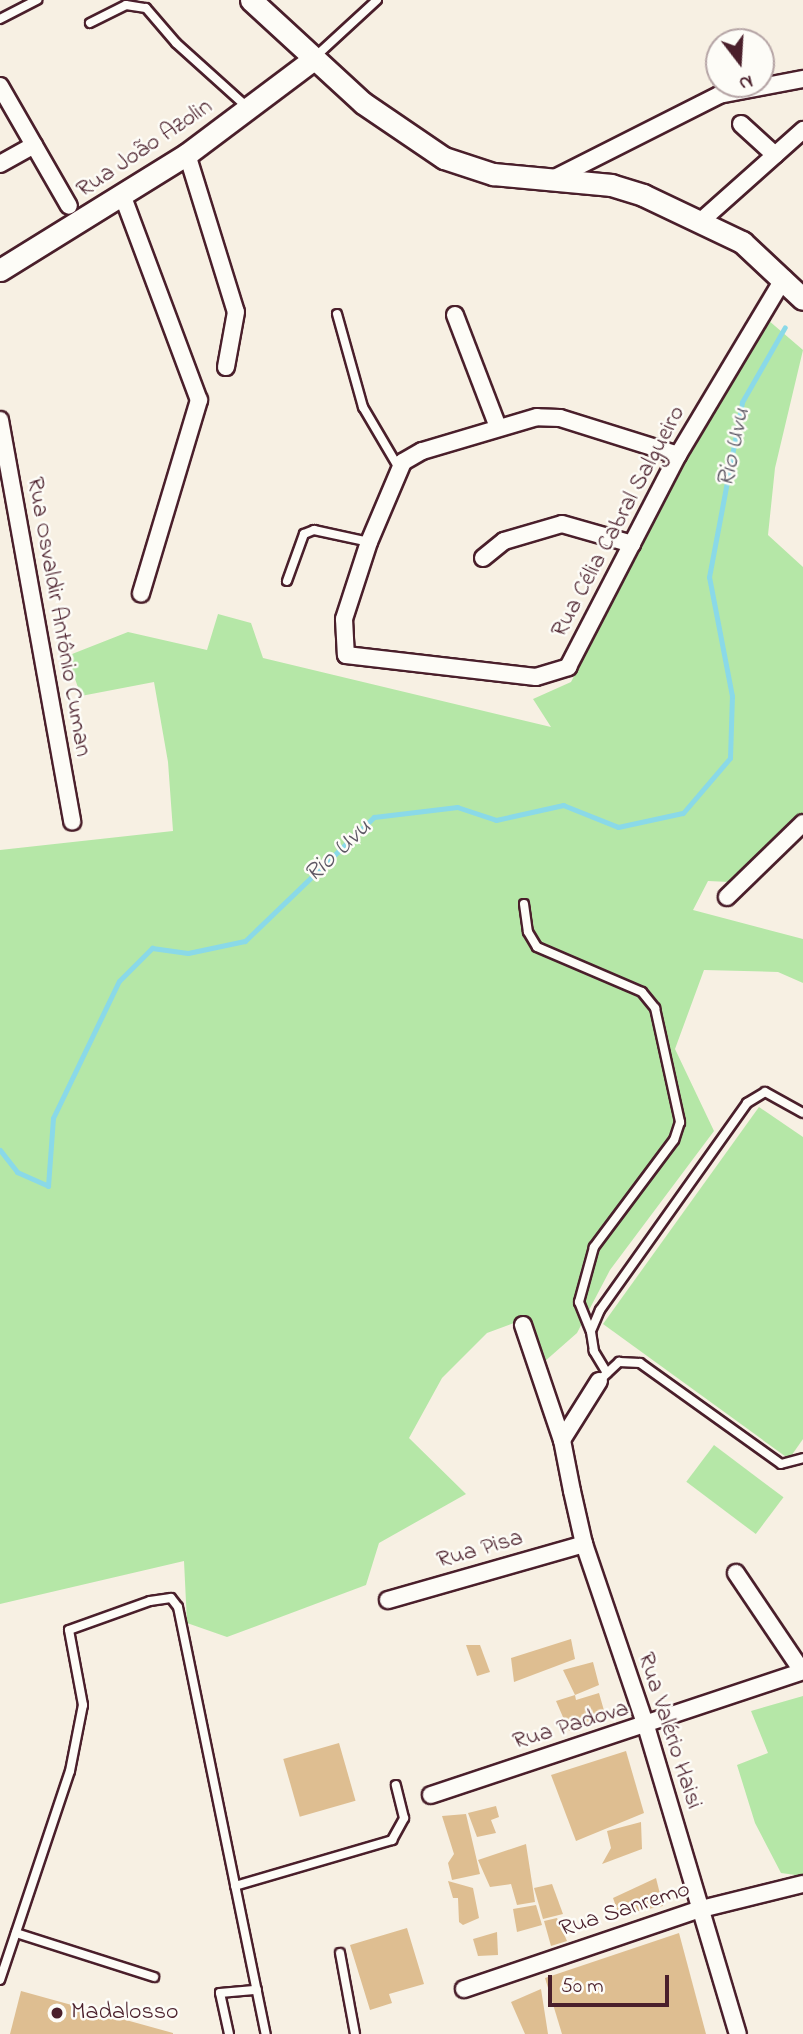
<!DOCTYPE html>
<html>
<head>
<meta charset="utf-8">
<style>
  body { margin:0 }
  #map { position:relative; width:803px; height:2034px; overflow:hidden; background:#f7f0e3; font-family:"Indie Flower",sans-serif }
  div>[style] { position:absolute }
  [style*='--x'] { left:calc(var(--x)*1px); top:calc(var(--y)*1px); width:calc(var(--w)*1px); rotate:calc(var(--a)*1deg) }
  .green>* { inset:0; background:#b5e7a7; transform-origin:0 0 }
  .stream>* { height:5px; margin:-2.5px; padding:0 2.5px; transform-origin:2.5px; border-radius:2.5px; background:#8ad9e8 }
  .building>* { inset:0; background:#debe91; transform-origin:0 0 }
  .roads { filter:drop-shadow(2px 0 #4a1f2b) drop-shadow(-2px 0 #4a1f2b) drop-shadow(0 2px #4a1f2b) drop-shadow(0 -2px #4a1f2b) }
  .lane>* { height:8px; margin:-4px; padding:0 4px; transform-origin:4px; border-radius:4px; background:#fdfcf7 }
  .street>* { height:16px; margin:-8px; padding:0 8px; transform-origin:8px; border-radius:8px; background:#fdfcf7 }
  .secondary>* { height:21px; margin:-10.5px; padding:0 10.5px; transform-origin:10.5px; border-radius:10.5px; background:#fdfcf7 }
  .dots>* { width:19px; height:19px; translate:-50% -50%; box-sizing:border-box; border:4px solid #fdfcf7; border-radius:50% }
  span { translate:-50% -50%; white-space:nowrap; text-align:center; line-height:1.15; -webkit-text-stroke:5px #fdfcf7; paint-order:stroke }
  .street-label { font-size:24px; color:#4a1f2b }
  .poi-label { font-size:24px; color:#4a1f2b }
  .left { translate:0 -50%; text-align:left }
  .water-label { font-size:26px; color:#5d5764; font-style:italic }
  .north { position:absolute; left:705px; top:28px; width:70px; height:70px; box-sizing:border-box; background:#fdfcf7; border:2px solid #b5a4a5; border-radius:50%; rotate:163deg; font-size:19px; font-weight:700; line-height:28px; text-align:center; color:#4a1f2b }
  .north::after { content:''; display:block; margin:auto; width:24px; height:32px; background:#4a1f2b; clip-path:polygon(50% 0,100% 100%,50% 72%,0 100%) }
  .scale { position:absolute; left:548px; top:1975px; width:121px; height:32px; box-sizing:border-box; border:4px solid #4a1f2b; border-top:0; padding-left:9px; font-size:21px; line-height:24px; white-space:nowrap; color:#4a1f2b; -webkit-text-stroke:5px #fdfcf7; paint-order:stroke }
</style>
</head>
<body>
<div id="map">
  <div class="green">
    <div style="clip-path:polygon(768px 320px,803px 350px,775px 468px,768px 535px,803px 567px,803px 814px,730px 882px,708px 881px,693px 910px,803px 939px,803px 983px,778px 972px,704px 970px,675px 1049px,714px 1131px,610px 1270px,577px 1333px,544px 1362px,527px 1318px,487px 1333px,442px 1378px,409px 1438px,466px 1494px,379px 1543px,366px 1585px,227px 1637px,187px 1623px,184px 1561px,0 1604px,0 850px,173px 831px,168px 762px,154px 682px,81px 696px,67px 656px,128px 632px,207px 650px,218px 614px,251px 623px,263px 658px,551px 727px,533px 699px,571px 682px,726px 385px)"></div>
    <div style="clip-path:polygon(759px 1107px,803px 1137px,803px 1439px,789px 1459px,603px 1324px)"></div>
    <div style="left:714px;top:1445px;width:87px;height:46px;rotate:37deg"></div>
    <div style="clip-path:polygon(803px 1696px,803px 1876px,781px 1873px,755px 1823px,737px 1765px,768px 1753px,751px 1711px)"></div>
  </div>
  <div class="stream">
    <div style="--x:0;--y:1150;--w:28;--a:52"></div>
    <div style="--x:17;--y:1172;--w:34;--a:24"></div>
    <div style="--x:48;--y:1186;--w:68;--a:-85.8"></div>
    <div style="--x:53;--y:1118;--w:152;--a:-64.3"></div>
    <div style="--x:119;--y:981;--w:47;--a:-45"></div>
    <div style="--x:152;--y:948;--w:36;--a:8"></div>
    <div style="--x:188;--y:953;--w:58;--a:-11.9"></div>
    <div style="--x:245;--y:941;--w:179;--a:-43.9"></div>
    <div style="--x:374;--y:817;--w:84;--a:-6.9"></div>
    <div style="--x:457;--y:807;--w:41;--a:18.4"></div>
    <div style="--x:496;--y:820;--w:69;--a:-12.6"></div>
    <div style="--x:563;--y:805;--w:59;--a:21.8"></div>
    <div style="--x:618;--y:827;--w:66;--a:-12.2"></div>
    <div style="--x:683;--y:813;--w:72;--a:-49.5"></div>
    <div style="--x:730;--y:758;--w:62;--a:-88.2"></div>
    <div style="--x:732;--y:696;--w:121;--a:-100.9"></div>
    <div style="--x:709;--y:577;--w:178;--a:-79.3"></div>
    <div style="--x:742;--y:402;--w:86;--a:-60.2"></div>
  </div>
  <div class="building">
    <div style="clip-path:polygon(571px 1639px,575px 1659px,514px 1682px,511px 1658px)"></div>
    <div style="clip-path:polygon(466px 1645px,480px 1645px,490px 1672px,477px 1676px)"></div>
    <div style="clip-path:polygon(593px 1662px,599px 1685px,575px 1695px,576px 1700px,599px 1693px,605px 1714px,569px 1731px,556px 1701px,575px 1695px,563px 1670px)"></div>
    <div style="left:339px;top:1743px;width:60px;height:58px;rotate:74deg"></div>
    <div style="clip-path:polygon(626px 1751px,644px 1813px,576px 1841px,551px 1775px)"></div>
    <div style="clip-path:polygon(496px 1806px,499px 1817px,491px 1820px,496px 1833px,477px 1837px,468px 1813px)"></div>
    <div style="clip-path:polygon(466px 1814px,480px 1874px,452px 1880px,448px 1863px,454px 1854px,442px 1816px)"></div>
    <div style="clip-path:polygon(641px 1822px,642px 1849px,602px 1864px,611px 1848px,607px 1831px)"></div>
    <div style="clip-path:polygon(526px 1844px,535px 1902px,517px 1905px,511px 1884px,490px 1887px,478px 1860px)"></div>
    <div style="clip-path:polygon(656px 1878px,663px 1906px,619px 1915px,613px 1898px)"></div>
    <div style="clip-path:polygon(448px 1881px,473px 1888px,479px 1918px,463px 1925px,459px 1922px,458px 1898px,453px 1898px)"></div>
    <div style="clip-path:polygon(552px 1884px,563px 1914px,543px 1919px,534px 1888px)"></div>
    <div style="clip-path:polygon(536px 1905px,542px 1925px,517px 1932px,513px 1909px)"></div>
    <div style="clip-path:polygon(557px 1918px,567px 1941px,551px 1946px,544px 1921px)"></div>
    <div style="clip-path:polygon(407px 1928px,424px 1984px,389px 1994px,392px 2003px,370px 2010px,350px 1945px)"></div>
    <div style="clip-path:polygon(497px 1932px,498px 1955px,478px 1956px,473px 1939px)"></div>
    <div style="clip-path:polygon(679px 1933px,706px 2034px,562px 2034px,545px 1978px)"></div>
    <div style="clip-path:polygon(541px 1989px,548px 2034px,525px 2034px,511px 2002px)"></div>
    <div style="clip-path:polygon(21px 1991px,173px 2033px,173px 2034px,10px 2034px)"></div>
  </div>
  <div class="roads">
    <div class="lane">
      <div style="--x:0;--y:19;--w:42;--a:-27.2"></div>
      <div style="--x:90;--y:23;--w:40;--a:-26.6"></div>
      <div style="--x:126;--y:5;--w:20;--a:9"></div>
      <div style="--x:146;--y:8;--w:46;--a:49.4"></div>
      <div style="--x:176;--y:43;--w:96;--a:42"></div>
      <div style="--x:315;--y:57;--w:84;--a:-42.6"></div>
      <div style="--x:337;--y:314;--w:97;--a:74.4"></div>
      <div style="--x:363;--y:407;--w:71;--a:59.5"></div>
      <div style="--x:287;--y:581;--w:50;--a:-70.1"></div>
      <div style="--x:304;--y:534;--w:11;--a:-22"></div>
      <div style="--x:314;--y:530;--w:56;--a:12.3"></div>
      <div style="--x:524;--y:904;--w:28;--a:82"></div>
      <div style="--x:528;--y:932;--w:17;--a:59"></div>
      <div style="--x:537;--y:947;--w:114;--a:23.2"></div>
      <div style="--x:642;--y:992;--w:21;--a:51"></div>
      <div style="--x:655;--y:1008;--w:117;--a:77.6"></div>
      <div style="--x:680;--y:1122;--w:19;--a:108"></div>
      <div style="--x:674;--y:1140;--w:134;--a:126.8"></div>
      <div style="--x:594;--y:1247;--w:57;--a:105.3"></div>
      <div style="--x:579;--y:1302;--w:31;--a:68"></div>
      <div style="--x:607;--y:1373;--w:26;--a:-121"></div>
      <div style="--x:594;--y:1351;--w:20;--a:-99"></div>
      <div style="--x:591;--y:1331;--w:23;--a:-67"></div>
      <div style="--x:600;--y:1310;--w:254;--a:-54.6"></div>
      <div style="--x:747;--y:1103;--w:21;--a:-31"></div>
      <div style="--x:765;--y:1092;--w:43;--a:28.9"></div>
      <div style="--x:604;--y:1376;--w:21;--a:-43"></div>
      <div style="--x:619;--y:1362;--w:21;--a:3"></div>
      <div style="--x:640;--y:1363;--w:173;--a:35.6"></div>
      <div style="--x:781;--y:1464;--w:23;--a:-15"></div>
      <div style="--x:235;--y:1886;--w:164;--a:-16.3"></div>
      <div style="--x:392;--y:1840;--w:25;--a:-61"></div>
      <div style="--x:404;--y:1818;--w:34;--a:-104"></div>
      <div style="--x:16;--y:1933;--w:145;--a:17.7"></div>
      <div style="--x:340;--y:1953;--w:82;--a:79.5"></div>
      <div style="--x:0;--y:1980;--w:220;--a:-71.5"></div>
      <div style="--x:70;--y:1771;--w:67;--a:-78.9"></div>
      <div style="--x:83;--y:1705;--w:76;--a:-100.6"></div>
      <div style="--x:69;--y:1630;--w:86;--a:-19.7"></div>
      <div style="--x:150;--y:1601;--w:21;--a:-8"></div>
      <div style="--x:171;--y:1598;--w:11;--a:52"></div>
      <div style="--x:178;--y:1607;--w:436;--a:78.4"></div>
      <div style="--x:229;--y:2034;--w:42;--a:-102.4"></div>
      <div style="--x:220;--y:1993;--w:37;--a:-5"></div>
    </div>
    <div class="street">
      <div style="--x:0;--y:86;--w:138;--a:60.1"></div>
      <div style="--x:741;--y:124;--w:46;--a:42.4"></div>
      <div style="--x:187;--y:154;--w:165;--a:72.8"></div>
      <div style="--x:236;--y:312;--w:56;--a:100.3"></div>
      <div style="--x:0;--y:164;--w:39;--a:-29"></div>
      <div style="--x:551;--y:180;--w:188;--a:-26.8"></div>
      <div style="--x:719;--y:95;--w:86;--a:-10.8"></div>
      <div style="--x:123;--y:197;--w:217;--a:69.5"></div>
      <div style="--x:199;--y:400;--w:202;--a:106.7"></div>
      <div style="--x:701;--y:221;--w:137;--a:-41.7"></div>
      <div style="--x:455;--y:315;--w:120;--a:69"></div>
      <div style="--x:0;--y:420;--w:408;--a:79.8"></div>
      <div style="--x:678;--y:455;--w:124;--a:-162.6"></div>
      <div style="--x:560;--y:418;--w:23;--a:-178"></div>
      <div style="--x:537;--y:417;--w:120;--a:163.5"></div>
      <div style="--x:422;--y:451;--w:22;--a:150"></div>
      <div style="--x:403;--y:462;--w:87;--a:113"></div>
      <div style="--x:369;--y:542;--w:81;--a:108"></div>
      <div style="--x:344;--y:619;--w:36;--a:87"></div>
      <div style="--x:346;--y:655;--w:191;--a:6.6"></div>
      <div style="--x:536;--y:677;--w:34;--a:-17"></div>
      <div style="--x:568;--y:667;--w:239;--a:-62.6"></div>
      <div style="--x:678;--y:455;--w:206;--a:-59.1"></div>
      <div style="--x:483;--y:558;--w:27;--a:-39"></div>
      <div style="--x:504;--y:541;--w:60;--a:-16.3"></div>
      <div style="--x:562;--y:524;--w:73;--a:15.9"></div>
      <div style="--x:727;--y:897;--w:106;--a:-44.2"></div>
      <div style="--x:523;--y:1325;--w:121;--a:71.3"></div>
      <div style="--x:599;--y:1381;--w:70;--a:122.1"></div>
      <div style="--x:562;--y:1440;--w:52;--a:78.9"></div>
      <div style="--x:572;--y:1491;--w:54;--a:77.2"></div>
      <div style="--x:584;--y:1544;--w:192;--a:71.2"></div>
      <div style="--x:646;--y:1726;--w:321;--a:73.4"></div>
      <div style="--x:736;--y:1573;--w:118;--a:56"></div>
      <div style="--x:388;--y:1600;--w:204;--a:-15.9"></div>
      <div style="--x:431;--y:1795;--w:392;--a:-18.4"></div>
      <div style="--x:464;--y:1989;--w:250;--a:-18.7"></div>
      <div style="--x:701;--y:1909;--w:105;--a:-13.8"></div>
    </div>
    <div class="secondary">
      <div style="--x:251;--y:0;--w:152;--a:42.6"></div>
      <div style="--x:363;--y:103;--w:98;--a:34.2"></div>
      <div style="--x:444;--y:158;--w:52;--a:18.1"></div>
      <div style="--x:493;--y:174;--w:119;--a:5.3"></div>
      <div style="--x:611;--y:185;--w:34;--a:17"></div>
      <div style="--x:643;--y:195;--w:110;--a:25.4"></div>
      <div style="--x:742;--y:242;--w:83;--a:43.1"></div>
      <div style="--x:0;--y:270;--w:220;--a:-31.8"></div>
      <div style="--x:187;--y:154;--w:156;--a:-36.9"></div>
    </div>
  </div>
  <div class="dots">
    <div style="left:57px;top:2013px;background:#4a1f2b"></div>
  </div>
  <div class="street-label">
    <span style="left:145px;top:149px;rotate:-34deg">Rua João Azolin</span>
    <span style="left:619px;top:522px;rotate:-62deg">Rua Célia Cabral Salgueiro</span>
    <span style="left:58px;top:617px;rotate:80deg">Rua Osvaldir Antônio Cuman</span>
    <span style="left:480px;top:1550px;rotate:-16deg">Rua Pisa</span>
    <span style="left:571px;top:1726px;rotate:-17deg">Rua Padova</span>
    <span style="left:669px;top:1731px;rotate:72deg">Rua Valério Haisi</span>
    <span style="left:625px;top:1910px;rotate:-18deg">Rua Sanremo</span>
  </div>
  <div class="poi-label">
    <span class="left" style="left:71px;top:2013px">Madalosso</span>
  </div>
  <div class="water-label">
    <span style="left:735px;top:448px;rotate:-78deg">Rio Uvu</span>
    <span style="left:339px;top:852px;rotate:-43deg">Rio Uvu</span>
  </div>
  <div class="north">N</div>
  <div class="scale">50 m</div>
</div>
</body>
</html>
